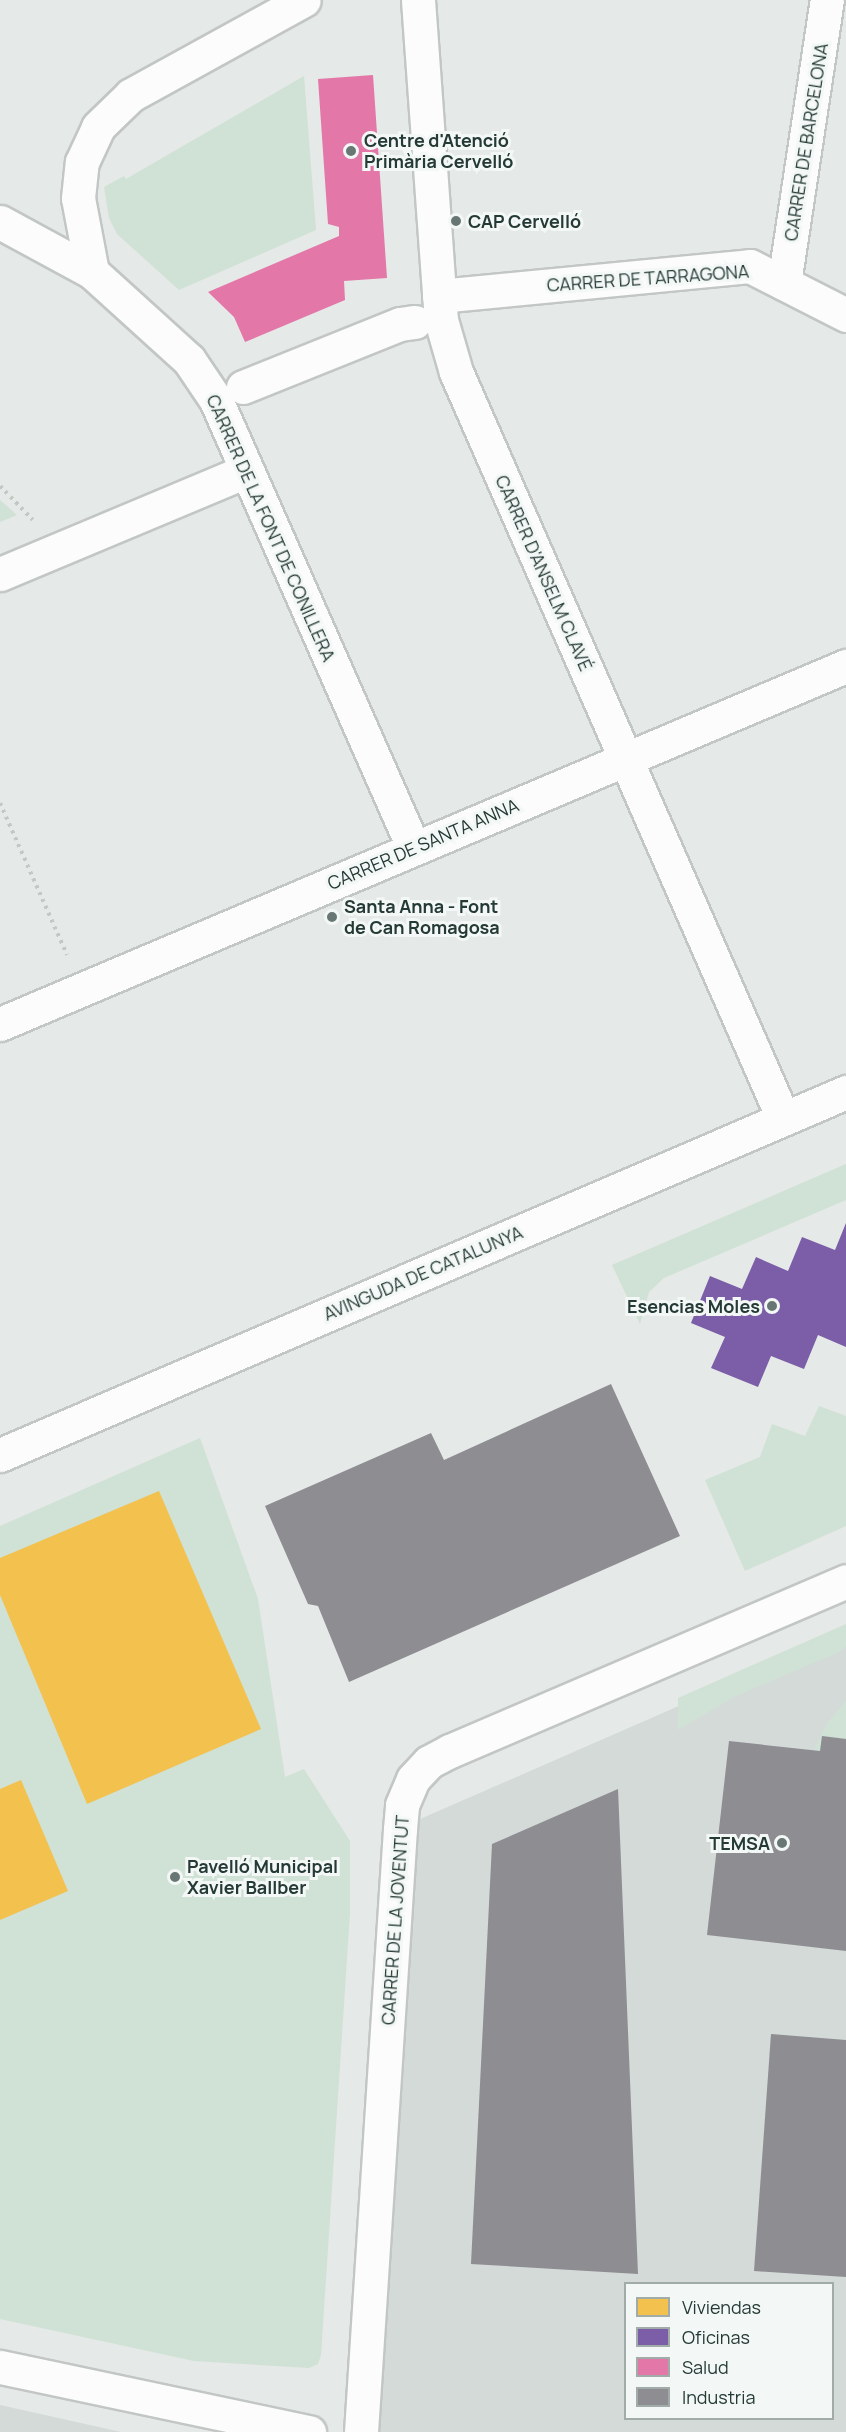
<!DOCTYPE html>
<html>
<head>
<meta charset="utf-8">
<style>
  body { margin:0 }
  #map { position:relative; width:846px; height:2432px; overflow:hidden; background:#e5e9e7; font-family:Manrope,sans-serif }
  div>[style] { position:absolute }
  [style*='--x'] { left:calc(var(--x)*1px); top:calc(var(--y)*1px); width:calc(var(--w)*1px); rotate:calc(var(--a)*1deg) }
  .built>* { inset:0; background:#d3dad7 }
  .green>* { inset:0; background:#d0e1d5 }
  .homes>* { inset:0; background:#f2c14e }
  .offices>* { inset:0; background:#7b5ea7 }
  .health>* { inset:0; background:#e377a8 }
  .industry>* { inset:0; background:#8d8d92 }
  .path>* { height:4px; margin-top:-2px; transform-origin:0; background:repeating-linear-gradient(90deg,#c2c9c5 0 3px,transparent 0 7.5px) }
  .roads { filter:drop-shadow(2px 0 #c2c6c4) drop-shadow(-2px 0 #c2c6c4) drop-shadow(0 2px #c2c6c4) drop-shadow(0 -2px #c2c6c4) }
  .minor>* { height:33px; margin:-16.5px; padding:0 16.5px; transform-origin:16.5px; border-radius:16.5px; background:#fbfcfb }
  .dots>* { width:16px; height:16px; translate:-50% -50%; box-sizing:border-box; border:3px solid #f3f8f6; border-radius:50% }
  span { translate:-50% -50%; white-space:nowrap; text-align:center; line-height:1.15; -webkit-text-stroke:6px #f3f8f6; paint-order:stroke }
  .poi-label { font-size:18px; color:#253a35; font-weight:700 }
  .left { translate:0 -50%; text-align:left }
  .right { translate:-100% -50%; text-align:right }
  .street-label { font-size:18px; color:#253a35 }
  .legend { position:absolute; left:624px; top:2282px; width:210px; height:138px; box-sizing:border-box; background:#f3f8f6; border:2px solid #a1aca9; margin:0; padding:8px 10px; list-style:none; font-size:18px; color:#253a35 }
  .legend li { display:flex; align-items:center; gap:12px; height:30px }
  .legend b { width:30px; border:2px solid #a1aca9 }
</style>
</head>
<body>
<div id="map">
  <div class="built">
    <div style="clip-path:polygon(evenodd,846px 1633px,846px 2432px,377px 2432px,418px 1820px,846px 1633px,626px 2284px,832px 2284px,832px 2418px,626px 2418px,626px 2284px)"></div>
    <div style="clip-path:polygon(0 2405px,121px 2432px,0 2432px)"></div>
  </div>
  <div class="green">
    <div style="clip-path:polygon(304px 76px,316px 230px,179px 290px,117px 234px,109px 218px,104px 187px,124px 176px,126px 179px)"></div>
    <div style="clip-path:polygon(0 500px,17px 515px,0 522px)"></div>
    <div style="clip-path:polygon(846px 1164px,846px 1200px,664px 1278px,649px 1292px,640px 1324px,612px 1265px)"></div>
    <div style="clip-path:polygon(819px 1406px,846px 1416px,846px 1526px,745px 1571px,705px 1480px,760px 1457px,772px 1424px,805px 1436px)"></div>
    <div style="clip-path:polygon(200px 1438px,258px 1599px,285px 1777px,304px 1769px,350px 1841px,350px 1913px,321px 2355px,318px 2364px,309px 2368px,194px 2361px,0 2319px,0 1526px)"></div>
    <div style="clip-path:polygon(846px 1624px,846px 1647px,837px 1653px,734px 1697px,678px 1730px,678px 1698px)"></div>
    <div style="clip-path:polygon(846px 1701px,846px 1739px,822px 1736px,820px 1751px,814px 1750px,827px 1723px)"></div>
  </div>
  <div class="homes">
    <div style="clip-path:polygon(159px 1491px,261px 1729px,87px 1804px,0 1595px,0 1558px)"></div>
    <div style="clip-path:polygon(21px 1780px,68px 1891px,0 1920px,0 1789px)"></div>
  </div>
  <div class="offices">
    <div style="clip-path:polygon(846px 1223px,846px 1347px,818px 1335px,804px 1369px,771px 1356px,758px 1387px,711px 1368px,725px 1337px,691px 1323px,710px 1276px,742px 1289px,756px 1257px,788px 1271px,802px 1237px,835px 1250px)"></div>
  </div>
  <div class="health">
    <div style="clip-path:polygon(373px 75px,387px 278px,344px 281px,345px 300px,245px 342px,234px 317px,208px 292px,339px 236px,339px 227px,328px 224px,318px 79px)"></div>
  </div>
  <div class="industry">
    <div style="clip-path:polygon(611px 1384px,680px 1536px,349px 1682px,318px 1606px,308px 1604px,265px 1506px,431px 1433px,444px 1460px)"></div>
    <div style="clip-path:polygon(822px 1736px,846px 1739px,846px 1951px,707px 1935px,729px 1741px,820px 1751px)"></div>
    <div style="clip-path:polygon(618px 1789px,638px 2274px,471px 2264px,492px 1844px)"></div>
    <div style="clip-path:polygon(771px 2034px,846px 2040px,846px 2277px,754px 2271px)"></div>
  </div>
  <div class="path">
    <div style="--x:0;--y:486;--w:47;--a:45.9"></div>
    <div style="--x:0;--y:803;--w:166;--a:66.2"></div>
  </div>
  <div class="roads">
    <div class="minor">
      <div style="--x:418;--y:0;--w:321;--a:85.9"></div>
      <div style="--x:441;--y:320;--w:54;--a:73.9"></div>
      <div style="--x:456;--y:372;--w:815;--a:66.33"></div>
      <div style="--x:0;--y:222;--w:105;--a:28.5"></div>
      <div style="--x:92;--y:272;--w:131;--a:42.2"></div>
      <div style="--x:189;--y:360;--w:48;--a:56"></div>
      <div style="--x:216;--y:400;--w:490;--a:66.2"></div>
      <div style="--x:92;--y:272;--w:75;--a:-100.7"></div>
      <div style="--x:78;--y:198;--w:36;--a:-84"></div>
      <div style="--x:82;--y:162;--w:38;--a:-65"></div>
      <div style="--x:98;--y:127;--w:46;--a:-44.1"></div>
      <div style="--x:131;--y:95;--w:197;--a:-28.8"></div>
      <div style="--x:784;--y:283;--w:286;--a:-81.4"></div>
      <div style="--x:439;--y:296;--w:312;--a:-5.5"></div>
      <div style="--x:750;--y:266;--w:108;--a:27"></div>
      <div style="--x:243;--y:387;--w:169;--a:-21.9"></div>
      <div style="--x:400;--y:324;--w:15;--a:-8"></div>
      <div style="--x:0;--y:574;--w:267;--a:-22.7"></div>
      <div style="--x:0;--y:1024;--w:919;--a:-22.94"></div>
      <div style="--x:0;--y:1455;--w:921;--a:-23.22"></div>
      <div style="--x:0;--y:2367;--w:316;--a:11.9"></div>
      <div style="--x:361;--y:2432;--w:604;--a:-86.3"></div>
      <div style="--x:400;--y:1829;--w:24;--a:-85"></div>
      <div style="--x:402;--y:1805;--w:28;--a:-67"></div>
      <div style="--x:413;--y:1779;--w:23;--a:-47"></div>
      <div style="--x:429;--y:1762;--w:24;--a:-28"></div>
      <div style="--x:450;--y:1751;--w:431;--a:-23.2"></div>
    </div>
  </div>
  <div class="dots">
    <div style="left:351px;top:151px;background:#687773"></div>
    <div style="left:456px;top:221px;background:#687773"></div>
    <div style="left:332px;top:917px;background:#687773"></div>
    <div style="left:772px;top:1306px;background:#687773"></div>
    <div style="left:782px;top:1843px;background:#687773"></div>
    <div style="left:175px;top:1877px;background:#687773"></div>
  </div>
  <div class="poi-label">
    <span class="left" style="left:364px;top:151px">Centre d'Atenció<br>Primària Cervelló</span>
    <span class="left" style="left:468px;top:221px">CAP Cervelló</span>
    <span class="left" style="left:344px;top:917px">Santa Anna - Font<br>de Can Romagosa</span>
    <span class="right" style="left:760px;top:1306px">Esencias Moles</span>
    <span class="right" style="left:770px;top:1843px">TEMSA</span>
    <span class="left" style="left:187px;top:1877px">Pavelló Municipal<br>Xavier Ballber</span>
  </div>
  <div class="street-label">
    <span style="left:806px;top:142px;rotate:-81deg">CARRER DE BARCELONA</span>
    <span style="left:648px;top:278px;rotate:-4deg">CARRER DE TARRAGONA</span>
    <span style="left:271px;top:528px;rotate:66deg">CARRER DE LA FONT DE CONILLERA</span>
    <span style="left:544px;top:573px;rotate:66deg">CARRER D'ANSELM CLAVÉ</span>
    <span style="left:423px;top:844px;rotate:-23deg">CARRER DE SANTA ANNA</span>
    <span style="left:423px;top:1273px;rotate:-23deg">AVINGUDA DE CATALUNYA</span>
    <span style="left:395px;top:1920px;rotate:-86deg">CARRER DE LA JOVENTUT</span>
  </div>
  <ul class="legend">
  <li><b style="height:16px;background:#f2c14e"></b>Viviendas</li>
  <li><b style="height:16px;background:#7b5ea7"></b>Oficinas</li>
  <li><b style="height:16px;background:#e377a8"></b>Salud</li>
  <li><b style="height:16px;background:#8d8d92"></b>Industria</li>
  </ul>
</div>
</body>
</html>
